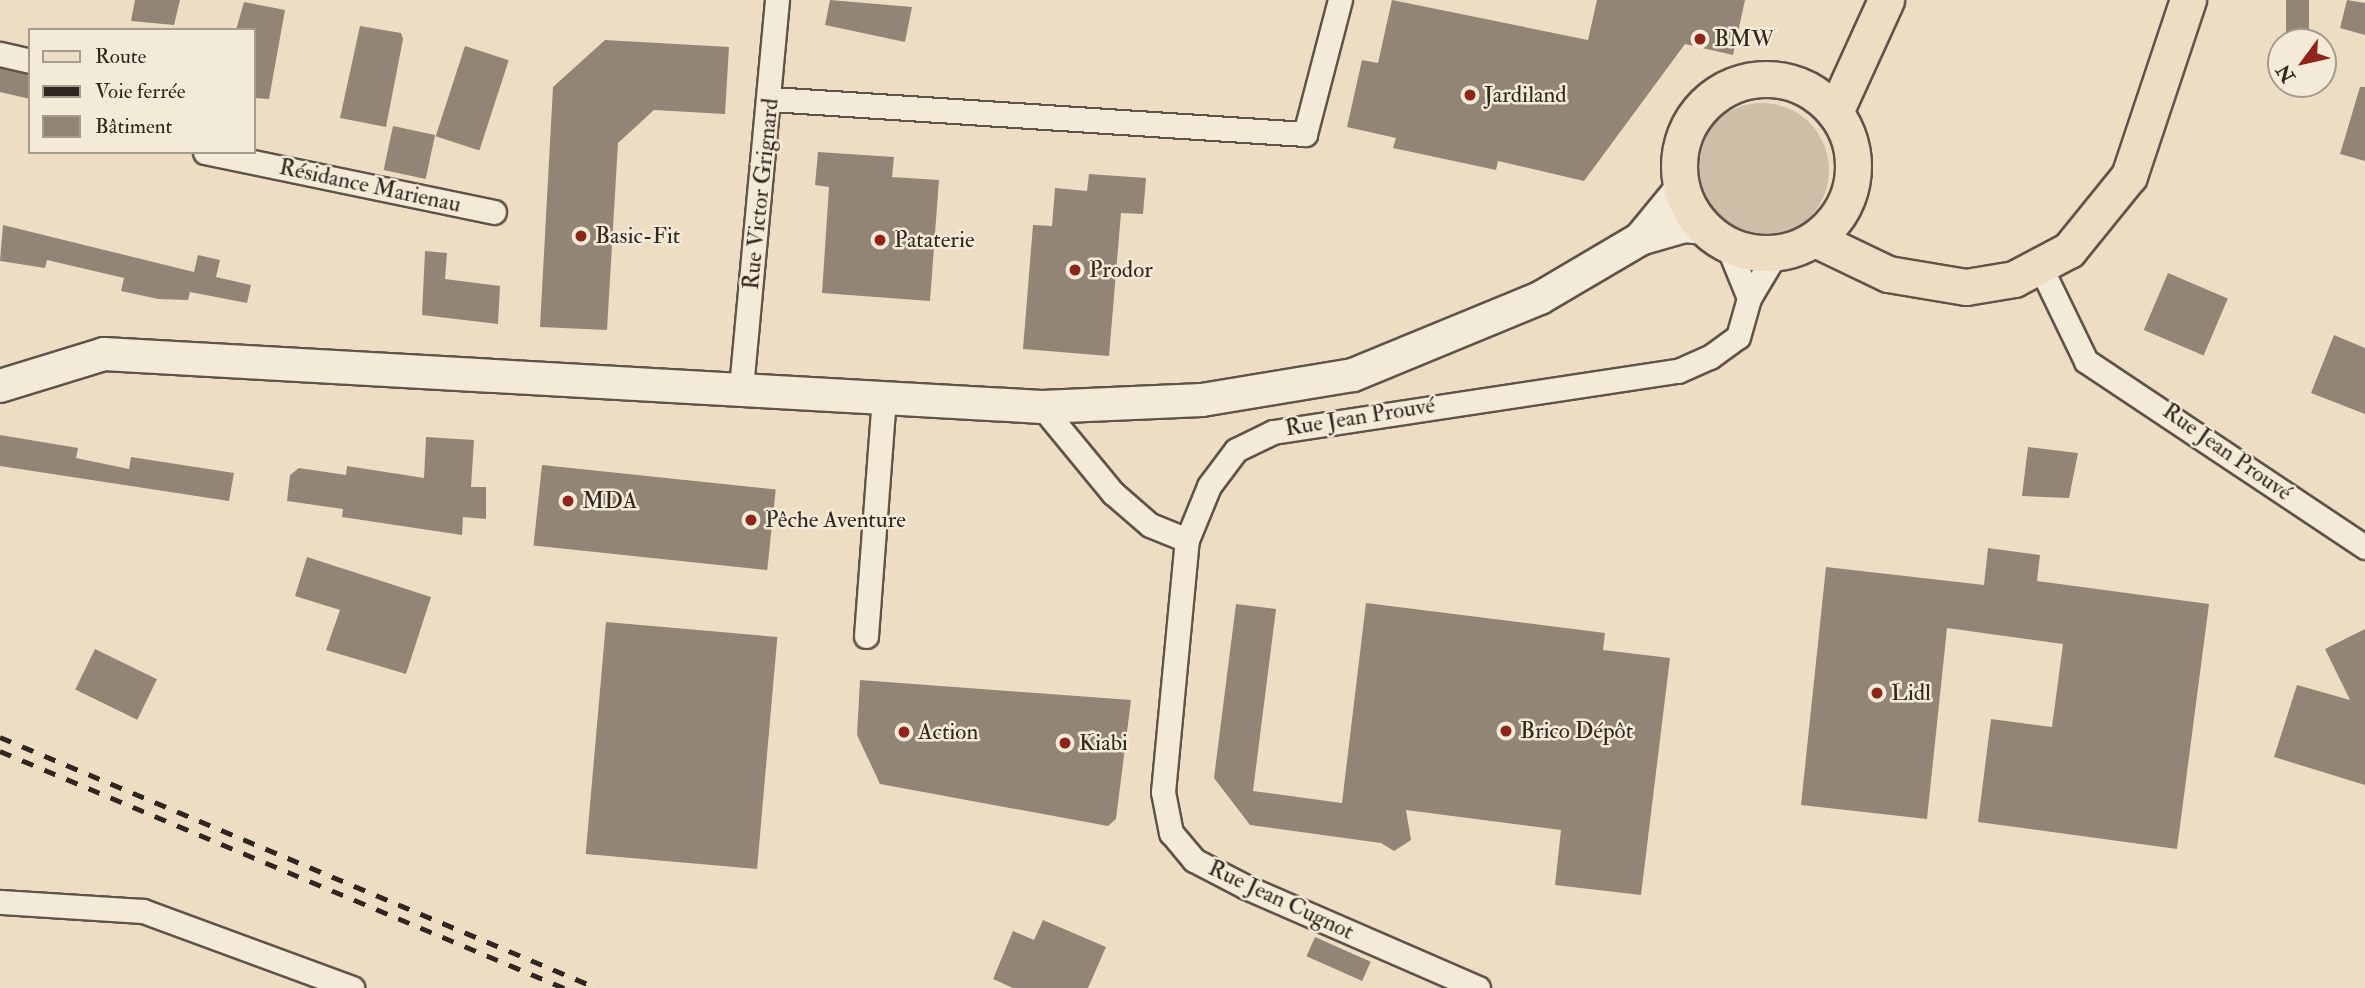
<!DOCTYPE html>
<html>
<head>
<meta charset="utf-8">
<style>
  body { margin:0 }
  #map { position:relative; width:2365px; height:988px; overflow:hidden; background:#eddec3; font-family:"IM FELL Double Pica",serif }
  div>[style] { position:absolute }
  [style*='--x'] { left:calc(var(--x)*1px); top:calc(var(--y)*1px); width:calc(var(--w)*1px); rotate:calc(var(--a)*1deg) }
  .green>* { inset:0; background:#cdbfa7 }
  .round { border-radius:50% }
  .building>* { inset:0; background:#938575; transform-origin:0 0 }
  .roads { filter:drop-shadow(2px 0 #605349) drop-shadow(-2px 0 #605349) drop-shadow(0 2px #605349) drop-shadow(0 -2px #605349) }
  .minor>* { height:23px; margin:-11.5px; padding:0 11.5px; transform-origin:11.5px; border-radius:11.5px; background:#f3ead8 }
  .secondary>* { height:32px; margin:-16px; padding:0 16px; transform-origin:16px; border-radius:16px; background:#f3ead8 }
  .primary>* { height:35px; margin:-17.5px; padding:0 17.5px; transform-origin:17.5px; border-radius:17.5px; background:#eddec3 }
  .primary>.ring { margin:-17.5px; padding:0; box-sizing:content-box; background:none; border:35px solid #eddec3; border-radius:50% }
  .rail>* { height:5px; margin-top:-2.5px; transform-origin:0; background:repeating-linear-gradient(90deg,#312520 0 12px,transparent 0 24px) }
  .dots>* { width:19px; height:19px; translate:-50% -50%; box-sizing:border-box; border:4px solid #f3ead8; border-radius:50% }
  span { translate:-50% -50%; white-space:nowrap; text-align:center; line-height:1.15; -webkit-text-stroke:5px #f3ead8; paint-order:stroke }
  .poi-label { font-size:23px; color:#312520 }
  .left { translate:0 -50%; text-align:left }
  .street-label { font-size:23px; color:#312520 }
  .legend { position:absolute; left:28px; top:28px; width:228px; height:126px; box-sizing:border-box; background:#f3ead8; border:2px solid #a59b8e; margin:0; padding:9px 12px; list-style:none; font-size:21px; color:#312520 }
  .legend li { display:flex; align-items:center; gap:14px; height:35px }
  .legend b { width:35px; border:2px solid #a59b8e }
  .north { position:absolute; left:2267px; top:28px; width:70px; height:70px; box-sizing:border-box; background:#f3ead8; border:2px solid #a59b8e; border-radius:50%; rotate:237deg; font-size:19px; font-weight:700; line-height:28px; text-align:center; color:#312520 }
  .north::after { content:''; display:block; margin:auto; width:24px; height:32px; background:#8f2418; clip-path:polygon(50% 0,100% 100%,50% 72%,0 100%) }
</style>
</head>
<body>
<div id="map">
  <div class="green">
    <div class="round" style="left:1695px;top:103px;width:134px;height:134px"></div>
  </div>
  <div class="building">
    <div style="clip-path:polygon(135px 0,180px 0,174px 25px,131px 21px)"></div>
    <div style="clip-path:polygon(830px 0,912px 7px,905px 42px,825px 25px)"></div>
    <div style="clip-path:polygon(1392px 0,1588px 40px,1597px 0,1745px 0,1733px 55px,1685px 44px,1584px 181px,1498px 161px,1496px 170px,1393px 148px,1396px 138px,1347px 127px,1362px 60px,1378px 63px)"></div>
    <div style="left:2286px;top:0;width:23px;height:32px"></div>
    <div style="clip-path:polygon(2347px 0,2365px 3px,2365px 35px,2340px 28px)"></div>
    <div style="clip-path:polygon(244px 2px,285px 10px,269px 99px,254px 98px,254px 30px,236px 30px)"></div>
    <div style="clip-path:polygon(360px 26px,401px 33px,403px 39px,386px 127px,340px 118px)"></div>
    <div style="clip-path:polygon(605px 40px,729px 47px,725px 114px,654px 110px,618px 143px,607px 330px,540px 327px,553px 87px)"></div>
    <div style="left:465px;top:46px;width:46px;height:95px;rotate:18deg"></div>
    <div style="clip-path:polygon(0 68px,30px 75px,30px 99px,0 92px)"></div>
    <div style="clip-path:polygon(2360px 87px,2365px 87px,2365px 161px,2340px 154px)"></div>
    <div style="left:393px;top:126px;width:43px;height:45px;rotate:12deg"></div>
    <div style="clip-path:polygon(818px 152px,894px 157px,892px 177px,939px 180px,930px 301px,822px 293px,829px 187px,815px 185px)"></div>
    <div style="clip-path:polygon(1089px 174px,1146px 178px,1143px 214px,1121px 213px,1109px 356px,1023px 349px,1033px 225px,1052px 226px,1055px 188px,1087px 191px)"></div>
    <div style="clip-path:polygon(3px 225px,194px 272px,198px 255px,220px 260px,216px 277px,251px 285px,247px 303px,190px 292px,188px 300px,158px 299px,121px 291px,124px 278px,47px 260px,45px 268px,0 261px)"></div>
    <div style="clip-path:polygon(425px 251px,447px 253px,445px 279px,500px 286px,498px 324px,422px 315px)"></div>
    <div style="left:2168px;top:273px;width:65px;height:62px;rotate:23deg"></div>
    <div style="clip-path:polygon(2334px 335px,2365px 348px,2365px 414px,2311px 393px)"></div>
    <div style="clip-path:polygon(0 435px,78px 448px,76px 458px,129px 469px,131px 457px,234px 473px,229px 501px,0 466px)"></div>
    <div style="clip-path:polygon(426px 437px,474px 440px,471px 487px,486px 487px,486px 519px,463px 517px,462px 535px,342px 517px,343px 509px,287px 501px,290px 475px,299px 468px,346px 475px,347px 466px,424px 478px)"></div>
    <div style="clip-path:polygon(2028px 447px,2078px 453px,2069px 498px,2022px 496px)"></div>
    <div style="left:542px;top:465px;width:235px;height:81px;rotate:6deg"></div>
    <div style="clip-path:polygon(1988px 548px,2040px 555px,2037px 581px,2209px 604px,2177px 849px,1978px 822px,1991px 719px,2052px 727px,2063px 644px,1947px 628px,1927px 819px,1801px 805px,1826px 567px,1984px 585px)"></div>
    <div style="clip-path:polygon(307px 557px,431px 597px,406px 674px,326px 650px,340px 610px,295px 596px)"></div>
    <div style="clip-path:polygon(1366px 603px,1605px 633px,1603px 650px,1670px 658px,1641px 895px,1555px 885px,1561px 830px,1406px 810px,1411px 840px,1394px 851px,1381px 843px,1250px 825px,1214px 778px,1236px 604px,1276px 609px,1253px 791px,1342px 803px)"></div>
    <div style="left:606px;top:622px;width:172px;height:233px;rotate:5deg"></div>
    <div style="clip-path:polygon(2365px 629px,2365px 785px,2274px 757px,2297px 685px,2350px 700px,2325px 649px)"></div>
    <div style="left:95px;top:649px;width:69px;height:45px;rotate:26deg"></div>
    <div style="clip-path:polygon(860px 680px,1131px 700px,1116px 819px,1108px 826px,880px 784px,857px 735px)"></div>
    <div style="clip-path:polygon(1043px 920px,1106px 947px,1088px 988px,1013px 988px,993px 979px,1013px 931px,1034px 940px)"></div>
    <div style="left:1315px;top:937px;width:61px;height:21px;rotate:24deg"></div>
  </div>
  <div class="roads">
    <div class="minor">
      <div style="--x:0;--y:54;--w:31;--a:13"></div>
      <div style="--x:771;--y:99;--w:535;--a:3.75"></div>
      <div style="--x:1305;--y:134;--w:138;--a:-75.4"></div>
      <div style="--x:205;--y:152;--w:295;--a:11.7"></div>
      <div style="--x:1727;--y:244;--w:58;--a:67.8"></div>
      <div style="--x:2041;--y:268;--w:103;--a:64.2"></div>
      <div style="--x:2086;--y:361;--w:335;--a:33.7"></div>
      <div style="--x:741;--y:388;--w:390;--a:-84.7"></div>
      <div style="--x:1042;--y:407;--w:112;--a:50.5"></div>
      <div style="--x:1113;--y:493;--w:49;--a:40.9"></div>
      <div style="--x:1150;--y:525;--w:40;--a:22"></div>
      <div style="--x:866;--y:636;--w:240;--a:-85.7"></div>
      <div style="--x:0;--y:902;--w:143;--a:3.6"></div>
      <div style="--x:143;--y:911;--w:223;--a:20.2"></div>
      <div style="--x:1478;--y:988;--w:253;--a:-156.5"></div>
      <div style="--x:1246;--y:887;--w:59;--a:-152.6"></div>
      <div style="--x:1194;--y:860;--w:35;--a:-130"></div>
      <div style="--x:1171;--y:833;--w:42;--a:-101"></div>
      <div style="--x:1163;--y:792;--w:253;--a:-84.6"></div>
      <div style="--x:1187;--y:540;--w:58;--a:-67.8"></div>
      <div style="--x:1209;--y:486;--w:45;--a:-53.1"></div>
      <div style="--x:1236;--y:450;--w:41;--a:-25.9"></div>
      <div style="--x:1273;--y:432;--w:410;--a:-8.6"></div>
      <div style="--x:1678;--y:371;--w:35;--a:-24"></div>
      <div style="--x:1710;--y:357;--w:34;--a:-36"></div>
      <div style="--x:1738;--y:337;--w:41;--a:-74.2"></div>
      <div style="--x:1749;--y:298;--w:52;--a:-59"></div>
    </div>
    <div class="secondary">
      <div style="--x:1640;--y:239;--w:66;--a:-50.5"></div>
      <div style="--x:0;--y:386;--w:109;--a:-17.1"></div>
      <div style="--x:104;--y:354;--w:939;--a:3.23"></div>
      <div style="--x:1042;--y:407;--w:160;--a:-2.5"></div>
      <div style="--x:1202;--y:400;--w:153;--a:-9.4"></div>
      <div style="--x:1353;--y:375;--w:202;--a:-22.4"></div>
      <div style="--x:1540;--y:298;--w:116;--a:-30.5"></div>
      <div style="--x:1640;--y:239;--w:47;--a:-16.1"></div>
      <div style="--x:1685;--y:226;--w:20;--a:6"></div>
    </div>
    <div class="primary">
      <div class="ring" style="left:1679px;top:79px;width:139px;height:139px"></div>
      <div style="--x:1835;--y:112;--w:123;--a:-65.5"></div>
      <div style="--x:1815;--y:239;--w:81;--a:25.6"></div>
      <div style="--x:1888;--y:274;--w:79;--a:9.5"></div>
      <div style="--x:1966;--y:287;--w:49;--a:-9.5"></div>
      <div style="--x:2014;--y:279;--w:62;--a:-27.8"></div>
      <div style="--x:2069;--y:250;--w:95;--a:-51"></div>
      <div style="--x:2129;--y:176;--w:186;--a:-71.5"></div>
    </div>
  </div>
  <div class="rail">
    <div style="--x:0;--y:737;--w:648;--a:22.8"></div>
    <div style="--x:0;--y:751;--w:612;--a:22.79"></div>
  </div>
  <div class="dots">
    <div style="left:1700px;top:39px;background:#8f2418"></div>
    <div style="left:1470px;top:95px;background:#8f2418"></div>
    <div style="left:581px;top:236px;background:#8f2418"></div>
    <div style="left:880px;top:240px;background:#8f2418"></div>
    <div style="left:1075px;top:270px;background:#8f2418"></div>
    <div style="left:568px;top:501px;background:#8f2418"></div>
    <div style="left:751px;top:520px;background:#8f2418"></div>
    <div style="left:1877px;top:693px;background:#8f2418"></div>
    <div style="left:1506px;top:731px;background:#8f2418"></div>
    <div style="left:904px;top:732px;background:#8f2418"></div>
    <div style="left:1065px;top:743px;background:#8f2418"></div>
  </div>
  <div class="poi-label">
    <span class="left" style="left:1714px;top:39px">BMW</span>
    <span class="left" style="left:1484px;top:95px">Jardiland</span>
    <span class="left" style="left:595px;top:236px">Basic-Fit</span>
    <span class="left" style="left:894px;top:240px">Pataterie</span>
    <span class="left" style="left:1089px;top:270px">Prodor</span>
    <span class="left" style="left:582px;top:501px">MDA</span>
    <span class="left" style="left:765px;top:520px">Pêche Aventure</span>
    <span class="left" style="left:1891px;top:693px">Lidl</span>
    <span class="left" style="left:1520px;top:731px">Brico Dépôt</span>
    <span class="left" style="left:918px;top:732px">Action</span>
    <span class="left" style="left:1079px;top:743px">Kiabi</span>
  </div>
  <div class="street-label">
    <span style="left:370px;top:186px;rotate:12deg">Résidance Marienau</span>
    <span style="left:761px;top:194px;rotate:-84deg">Rue Victor Grignard</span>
    <span style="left:1360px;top:417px;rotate:-9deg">Rue Jean Prouvé</span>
    <span style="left:2227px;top:452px;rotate:35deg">Rue Jean Prouvé</span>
    <span style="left:1281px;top:900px;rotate:25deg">Rue Jean Cugnot</span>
  </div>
  <ul class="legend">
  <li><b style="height:9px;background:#eddec3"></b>Route</li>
  <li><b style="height:9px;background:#312520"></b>Voie ferrée</li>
  <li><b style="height:19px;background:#938575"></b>Bâtiment</li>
  </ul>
  <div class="north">N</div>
</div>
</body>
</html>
